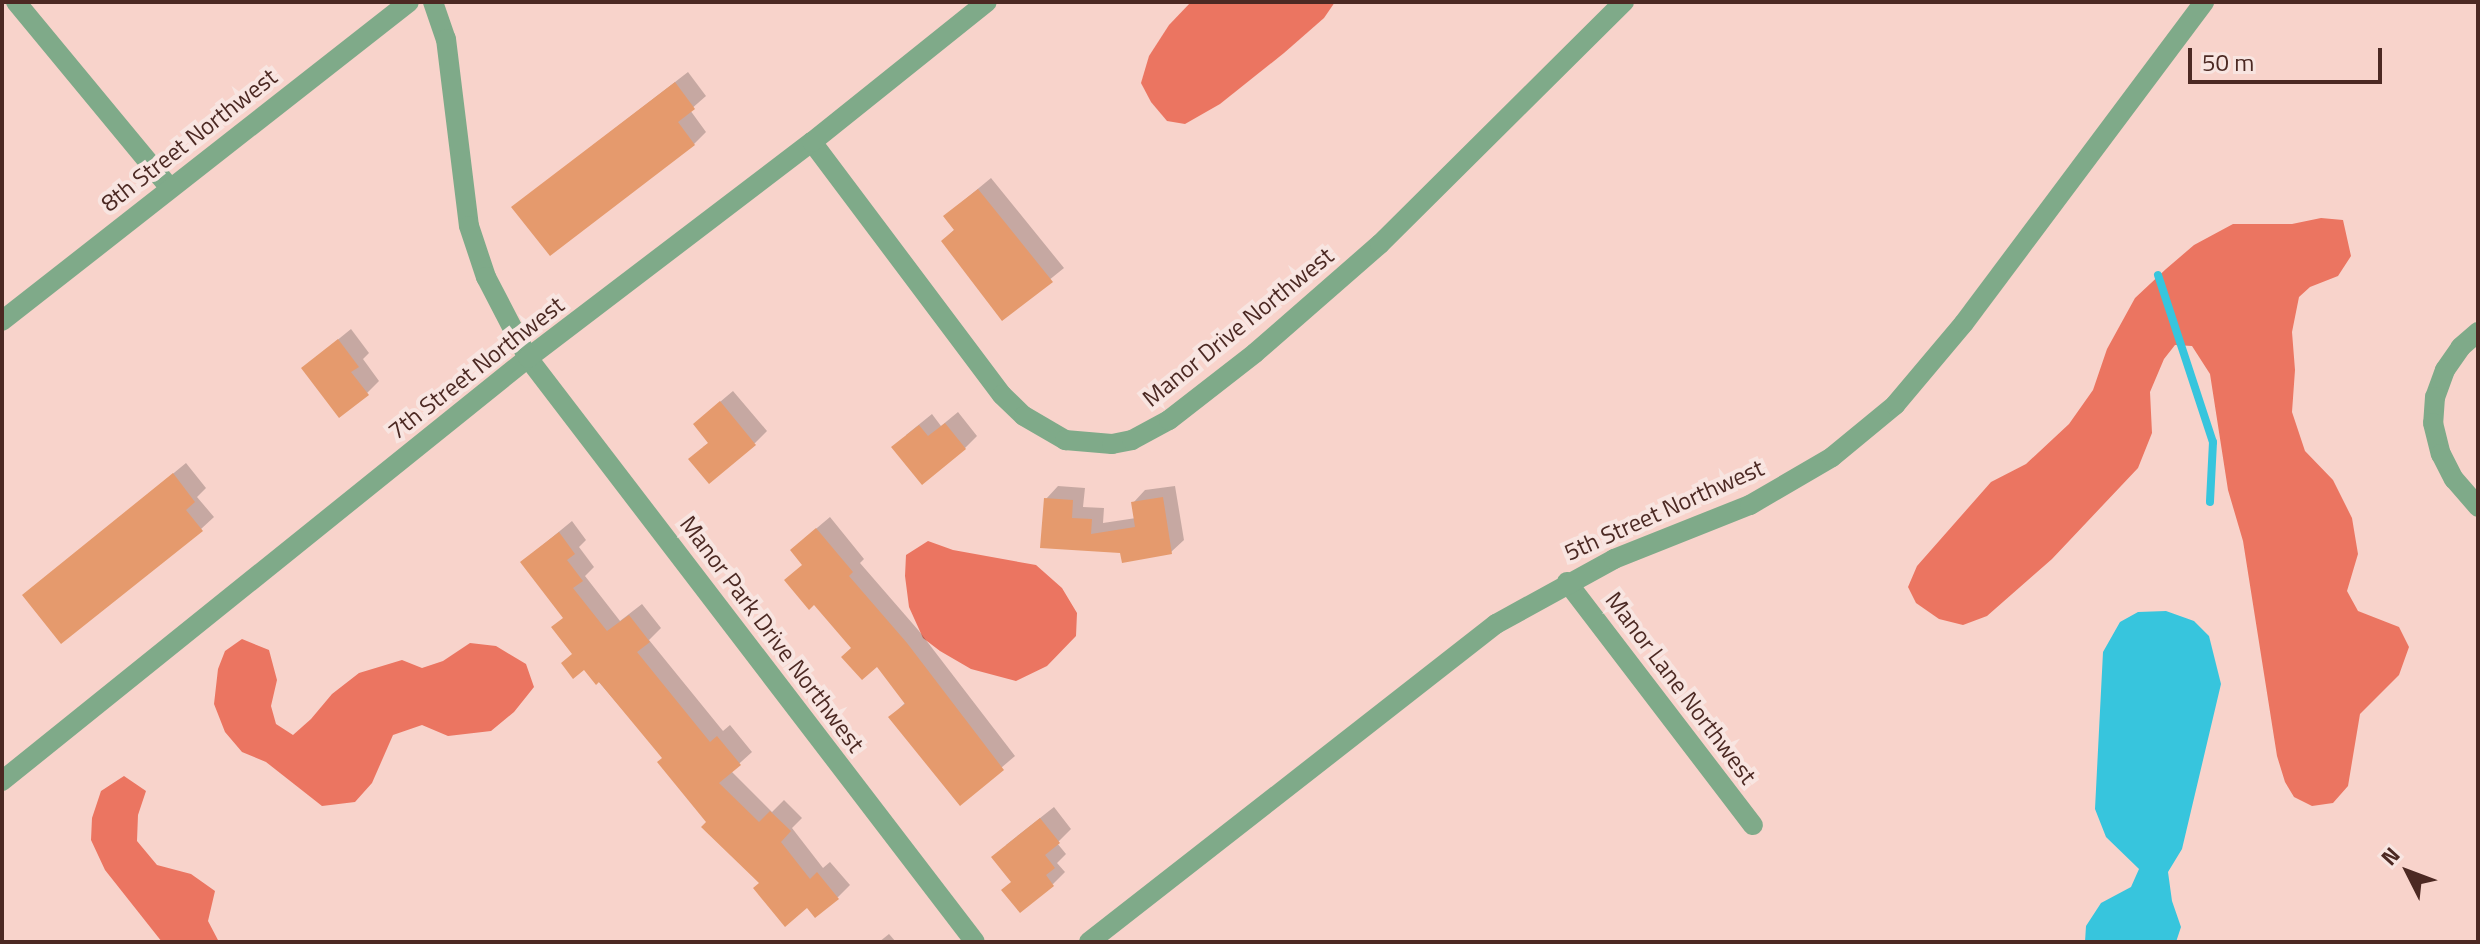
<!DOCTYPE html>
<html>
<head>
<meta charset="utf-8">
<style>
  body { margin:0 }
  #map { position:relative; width:2480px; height:944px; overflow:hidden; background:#f8d3cb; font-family:"Titillium Web",sans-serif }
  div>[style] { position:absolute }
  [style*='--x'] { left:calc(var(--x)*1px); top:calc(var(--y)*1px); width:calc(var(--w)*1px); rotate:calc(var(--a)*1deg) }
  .forest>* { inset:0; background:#eb7561 }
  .water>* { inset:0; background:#37c5dd }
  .shadow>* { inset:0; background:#0003 }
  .stream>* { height:8px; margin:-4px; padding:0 4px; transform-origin:4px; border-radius:4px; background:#37c5dd }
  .building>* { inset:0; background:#e59a6d }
  .minor>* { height:20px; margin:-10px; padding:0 10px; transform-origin:10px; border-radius:10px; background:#7faa89 }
  .tertiary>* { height:20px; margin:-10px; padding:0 10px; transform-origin:10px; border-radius:10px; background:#7faa89 }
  span { translate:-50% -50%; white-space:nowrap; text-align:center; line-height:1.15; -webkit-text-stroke:8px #f8e5e1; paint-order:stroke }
  .street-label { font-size:24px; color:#4c2923 }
  .frame { position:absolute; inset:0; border:4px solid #4c2923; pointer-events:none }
  .north { position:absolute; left:2368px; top:832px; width:80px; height:80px; -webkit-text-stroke:6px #f8e5e1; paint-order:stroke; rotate:312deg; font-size:22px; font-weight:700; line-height:32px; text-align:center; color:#4c2923 }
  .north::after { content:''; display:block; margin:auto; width:28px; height:36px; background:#4c2923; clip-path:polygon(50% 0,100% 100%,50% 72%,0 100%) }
  .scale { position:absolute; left:2188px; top:48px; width:194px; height:36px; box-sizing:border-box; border:4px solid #4c2923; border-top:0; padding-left:10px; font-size:24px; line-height:28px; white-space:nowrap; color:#4c2923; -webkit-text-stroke:6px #f8e5e1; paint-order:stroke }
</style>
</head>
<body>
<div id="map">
  <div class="forest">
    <div style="clip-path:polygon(1191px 2px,1335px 2px,1324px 18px,1284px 53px,1220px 104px,1185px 124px,1167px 121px,1151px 102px,1141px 83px,1149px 56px,1169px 25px)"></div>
    <div style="clip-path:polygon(2321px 218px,2343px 220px,2351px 256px,2338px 276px,2310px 287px,2299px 297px,2292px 332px,2295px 370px,2292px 412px,2305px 451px,2333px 480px,2352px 518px,2358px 554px,2347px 591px,2358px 611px,2399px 627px,2409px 647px,2399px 675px,2360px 714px,2348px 786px,2333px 803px,2312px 806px,2294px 797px,2285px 782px,2277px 756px,2243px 541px,2228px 490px,2210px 374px,2192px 346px,2175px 345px,2164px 359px,2150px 392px,2152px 433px,2138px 468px,2052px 559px,1987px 616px,1963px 625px,1939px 619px,1916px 603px,1908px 587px,1917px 566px,1991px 482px,2026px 464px,2069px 424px,2093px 390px,2107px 349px,2135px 298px,2166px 269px,2194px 245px,2233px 224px,2292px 224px)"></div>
    <div style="clip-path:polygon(928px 541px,953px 550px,1036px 565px,1062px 588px,1077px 613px,1076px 636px,1047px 666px,1016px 681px,971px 669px,940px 651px,923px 638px,909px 607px,905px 576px,906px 555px)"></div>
    <div style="clip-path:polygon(242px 639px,269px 650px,277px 680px,271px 706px,276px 724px,293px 735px,311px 719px,332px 694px,359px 673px,402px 660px,422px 668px,443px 661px,470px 643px,496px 646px,526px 664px,534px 687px,514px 712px,491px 731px,448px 736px,422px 725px,393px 735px,372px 783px,355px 802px,322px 806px,266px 762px,242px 752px,225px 732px,214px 704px,218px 669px,225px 651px)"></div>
    <div style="clip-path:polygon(124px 776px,146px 791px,138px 815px,137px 841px,157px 865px,191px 874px,215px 891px,208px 921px,219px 942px,162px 942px,105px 870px,91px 840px,92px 818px,101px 791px)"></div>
  </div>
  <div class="water">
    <div style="clip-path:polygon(2166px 611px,2194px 621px,2209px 636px,2221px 684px,2182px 849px,2168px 872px,2172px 901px,2181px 927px,2176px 942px,2085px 942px,2086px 926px,2101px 903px,2131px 887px,2139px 869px,2106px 837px,2095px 809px,2103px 652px,2120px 622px,2138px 612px)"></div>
  </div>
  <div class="shadow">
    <div style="clip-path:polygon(688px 72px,706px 96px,690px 110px,706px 132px,694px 144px,513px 207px)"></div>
    <div style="clip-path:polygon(991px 178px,1064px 268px,1002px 318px,943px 241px,955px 229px,945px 216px)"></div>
    <div style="clip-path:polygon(351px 329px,369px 353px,363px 359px,379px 381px,367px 393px,303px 368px)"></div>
    <div style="clip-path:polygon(733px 391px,767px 431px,755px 443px,703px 447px,710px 442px,708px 412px)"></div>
    <div style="clip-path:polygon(958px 412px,977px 436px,965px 448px,906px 435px,932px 414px,941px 426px)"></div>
    <div style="clip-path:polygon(186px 463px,206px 488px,197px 497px,214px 517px,201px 529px,25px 595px)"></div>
    <div style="clip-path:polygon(1058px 486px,1085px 488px,1083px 507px,1104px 508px,1103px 523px,1136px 518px,1133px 503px,1145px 490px,1175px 486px,1184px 540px,1171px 552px,1042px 546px,1046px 499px)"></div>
    <div style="clip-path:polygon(830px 517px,864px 559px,860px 563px,919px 631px,1015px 756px,960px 803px,890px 717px,906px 702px,878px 664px,853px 647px,804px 564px,805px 538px)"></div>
    <div style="clip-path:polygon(572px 521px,586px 540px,579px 547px,594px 567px,585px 576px,620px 621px,642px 604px,661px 628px,649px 640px,723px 731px,730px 725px,752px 752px,731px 771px,772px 812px,784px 800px,802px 818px,792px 828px,823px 868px,830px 862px,850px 885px,838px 897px,807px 906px,761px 883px,709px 822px,664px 758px,574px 653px,564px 617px,522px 562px)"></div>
    <div style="clip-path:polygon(1054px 807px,1071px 829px,1057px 843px,1066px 854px,1057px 863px,1065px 872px,1053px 884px,1013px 881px,1006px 845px)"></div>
    <div style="clip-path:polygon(889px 934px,896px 942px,879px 942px)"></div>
  </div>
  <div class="stream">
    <div style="--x:2158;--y:275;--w:176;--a:71.8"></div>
    <div style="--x:2213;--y:442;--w:60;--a:92.9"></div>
  </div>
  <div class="building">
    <div style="clip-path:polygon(675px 82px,695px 109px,678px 122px,695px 145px,550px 256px,511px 207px)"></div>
    <div style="clip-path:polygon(978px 189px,1053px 282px,1002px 321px,941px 241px,954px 230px,943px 216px)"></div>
    <div style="clip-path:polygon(338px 339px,359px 367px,351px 372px,369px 395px,339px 418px,301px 368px)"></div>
    <div style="clip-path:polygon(720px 401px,756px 445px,709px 484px,688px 459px,708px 443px,693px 424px)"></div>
    <div style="clip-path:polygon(945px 423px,966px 449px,922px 485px,891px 447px,919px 425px,928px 436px)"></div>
    <div style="clip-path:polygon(173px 473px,195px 502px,186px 510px,203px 531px,61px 644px,22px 595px)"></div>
    <div style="clip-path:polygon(1163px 497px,1172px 554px,1122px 563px,1120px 553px,1040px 548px,1044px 498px,1073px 500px,1072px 518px,1092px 519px,1091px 534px,1135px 527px,1131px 502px)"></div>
    <div style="clip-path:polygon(816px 528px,853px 572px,849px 576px,907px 643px,1004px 770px,960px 806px,888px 717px,905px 704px,877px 667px,862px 680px,841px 657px,851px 648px,814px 605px,809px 610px,784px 580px,802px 565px,790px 550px)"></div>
    <div style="clip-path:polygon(559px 532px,575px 554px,567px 560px,583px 581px,573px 588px,607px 631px,629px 615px,650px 642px,637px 652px,710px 742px,717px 736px,741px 765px,719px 783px,759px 822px,770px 811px,791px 831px,781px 842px,810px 879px,817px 872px,839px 899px,815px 918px,807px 908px,785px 927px,753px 888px,759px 883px,701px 827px,706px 822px,657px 762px,662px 758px,599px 682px,596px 685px,584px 670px,573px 679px,561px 663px,572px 654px,551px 627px,563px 618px,520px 562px)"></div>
    <div style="clip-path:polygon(1040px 818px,1060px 843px,1045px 855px,1055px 868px,1046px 875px,1054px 886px,1020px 913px,1001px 890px,1011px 882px,991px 857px)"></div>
  </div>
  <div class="minor">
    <div style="--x:16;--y:2;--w:240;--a:50.4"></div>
    <div style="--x:433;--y:2;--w:39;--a:71"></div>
    <div style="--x:446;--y:39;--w:188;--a:83"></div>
    <div style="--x:469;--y:226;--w:54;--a:71.6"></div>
    <div style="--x:486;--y:277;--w:91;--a:62.6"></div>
    <div style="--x:812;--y:142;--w:316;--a:53.1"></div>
    <div style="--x:1002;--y:395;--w:30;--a:44"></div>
    <div style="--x:1024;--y:416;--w:48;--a:30.3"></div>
    <div style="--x:1065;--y:440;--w:47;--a:4.9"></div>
    <div style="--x:1112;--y:444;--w:20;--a:-11"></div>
    <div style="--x:1132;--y:440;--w:42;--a:-28.4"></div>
    <div style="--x:1169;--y:420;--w:109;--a:-37.9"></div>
    <div style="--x:1255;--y:353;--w:166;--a:-41.1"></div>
    <div style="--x:1380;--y:244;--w:344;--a:-44.8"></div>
    <div style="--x:2;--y:321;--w:517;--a:-38.09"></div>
    <div style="--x:2478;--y:332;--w:23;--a:139"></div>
    <div style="--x:2461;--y:347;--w:28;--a:125"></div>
    <div style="--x:2445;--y:370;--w:29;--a:110"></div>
    <div style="--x:2435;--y:397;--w:26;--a:94"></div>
    <div style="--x:2433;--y:423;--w:32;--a:76"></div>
    <div style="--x:2441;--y:454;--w:28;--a:63"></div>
    <div style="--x:2454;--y:479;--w:37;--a:49"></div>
    <div style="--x:1567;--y:582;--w:306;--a:52.6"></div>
    <div style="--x:1089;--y:942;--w:517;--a:-38"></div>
    <div style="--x:1496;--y:624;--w:135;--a:-28.8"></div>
    <div style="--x:1614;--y:559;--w:146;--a:-21.7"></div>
    <div style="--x:1750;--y:505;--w:95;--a:-30.3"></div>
    <div style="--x:1832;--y:457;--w:82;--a:-39.5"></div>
    <div style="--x:1895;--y:405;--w:107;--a:-49.9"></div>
    <div style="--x:1964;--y:323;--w:401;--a:-53.2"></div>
  </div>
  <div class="tertiary">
    <div style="--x:528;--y:358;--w:735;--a:52.57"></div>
    <div style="--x:2;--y:781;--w:675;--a:-38.81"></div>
    <div style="--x:528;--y:358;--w:357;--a:-37.3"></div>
    <div style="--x:812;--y:142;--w:224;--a:-38.7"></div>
  </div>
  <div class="street-label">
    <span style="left:189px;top:140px;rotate:-38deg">8th Street Northwest</span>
    <span style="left:1238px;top:327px;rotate:-39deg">Manor Drive Northwest</span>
    <span style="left:476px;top:368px;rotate:-38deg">7th Street Northwest</span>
    <span style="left:1664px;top:510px;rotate:-24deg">5th Street Northwest</span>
    <span style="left:772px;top:634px;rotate:53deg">Manor Park Drive Northwest</span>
    <span style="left:1681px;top:688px;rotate:53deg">Manor Lane Northwest</span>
  </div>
  <div class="frame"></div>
  <div class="north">N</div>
  <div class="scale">50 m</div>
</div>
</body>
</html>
